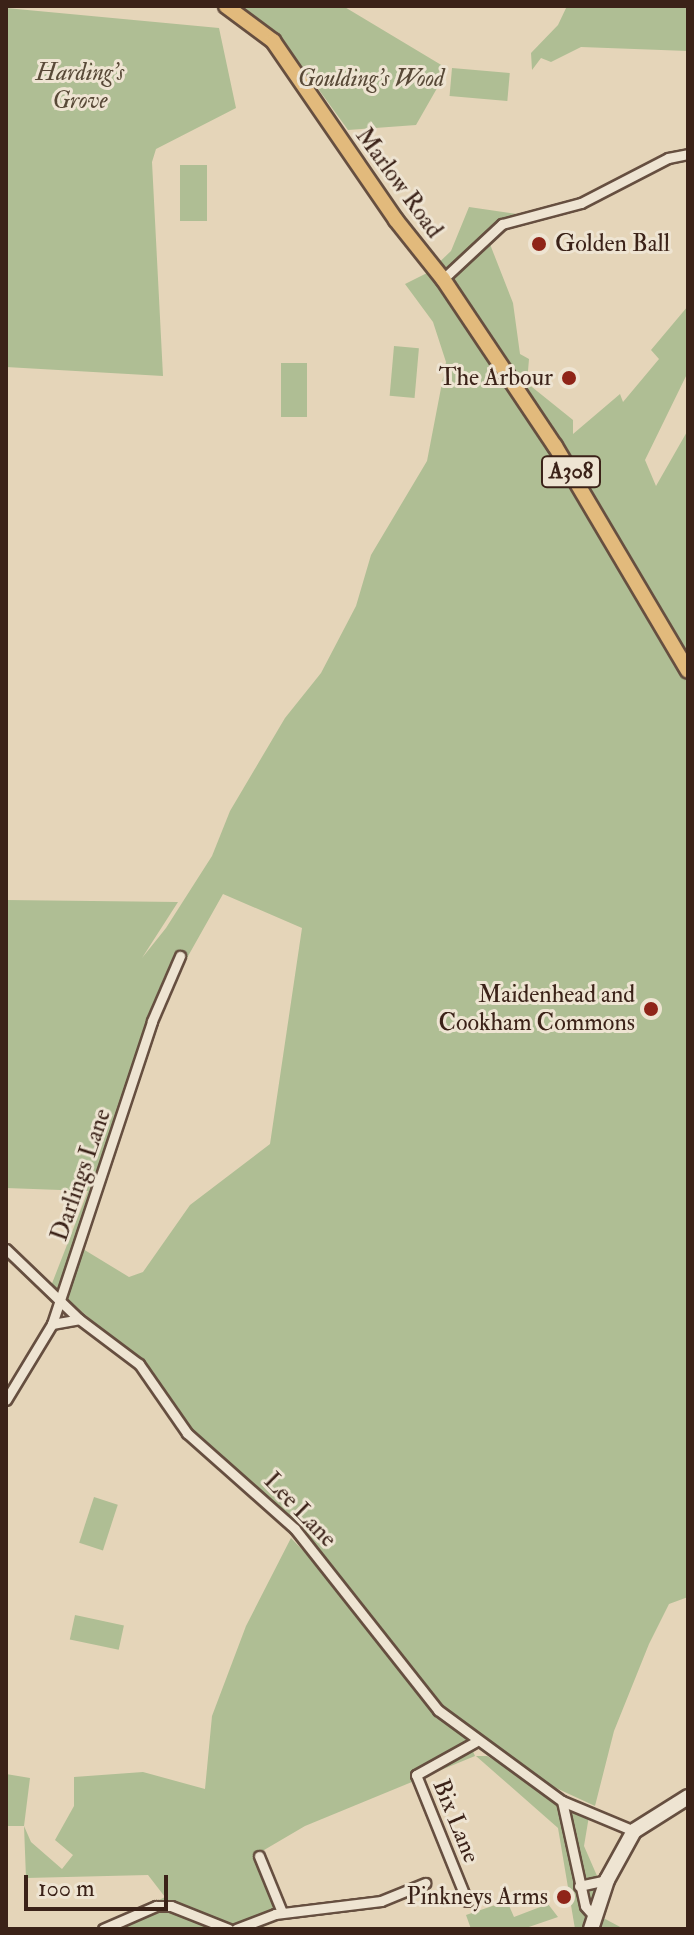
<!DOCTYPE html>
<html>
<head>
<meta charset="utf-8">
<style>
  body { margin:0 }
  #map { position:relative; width:694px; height:1935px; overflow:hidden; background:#e5d5b9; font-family:"IM FELL Double Pica",serif }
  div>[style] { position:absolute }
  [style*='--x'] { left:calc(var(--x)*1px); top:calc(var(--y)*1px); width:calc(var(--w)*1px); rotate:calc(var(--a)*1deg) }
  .green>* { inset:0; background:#afbe94; transform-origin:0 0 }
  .roads { filter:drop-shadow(2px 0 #664f40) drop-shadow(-2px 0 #664f40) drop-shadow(0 2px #664f40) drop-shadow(0 -2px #664f40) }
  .street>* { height:9px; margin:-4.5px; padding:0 4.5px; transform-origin:4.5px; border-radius:4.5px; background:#eee4d2 }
  .secondary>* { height:14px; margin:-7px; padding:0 7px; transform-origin:7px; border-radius:7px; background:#eee4d2 }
  .primary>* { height:14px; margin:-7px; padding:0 7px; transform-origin:7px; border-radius:7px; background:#e2ba7c }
  .dots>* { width:22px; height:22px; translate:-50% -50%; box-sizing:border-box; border:4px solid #eee4d2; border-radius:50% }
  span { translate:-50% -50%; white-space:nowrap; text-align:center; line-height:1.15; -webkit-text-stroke:6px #eee4d2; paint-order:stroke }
  .shield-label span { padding:2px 6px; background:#eee4d2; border:2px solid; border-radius:6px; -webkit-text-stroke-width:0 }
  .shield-label { font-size:22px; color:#3b2218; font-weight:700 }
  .park-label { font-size:24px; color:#584937; font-style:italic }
  .street-label { font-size:24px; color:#3b2218 }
  .poi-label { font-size:24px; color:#3b2218 }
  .left { translate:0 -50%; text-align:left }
  .right { translate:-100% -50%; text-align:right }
  .frame { position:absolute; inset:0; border:8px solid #3b2218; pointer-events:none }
  .scale { position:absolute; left:24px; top:1875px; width:144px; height:36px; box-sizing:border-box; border:4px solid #3b2218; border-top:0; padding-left:10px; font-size:24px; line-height:28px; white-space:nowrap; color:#3b2218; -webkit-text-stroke:6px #eee4d2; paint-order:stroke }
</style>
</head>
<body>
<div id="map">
  <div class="green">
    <div style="clip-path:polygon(236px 6px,343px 6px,448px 69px,416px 125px,348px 130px,277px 32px)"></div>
    <div style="clip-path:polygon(567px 6px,688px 6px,688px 51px,581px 47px,551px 62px,541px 58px,532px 70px,531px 53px,558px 25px)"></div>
    <div style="clip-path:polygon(6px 8px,219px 28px,236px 108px,156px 149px,152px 162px,163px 376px,6px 367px)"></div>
    <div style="left:452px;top:68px;width:58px;height:28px;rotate:5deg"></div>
    <div style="left:180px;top:165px;width:27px;height:56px"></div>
    <div style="clip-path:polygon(evenodd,469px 207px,517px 214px,486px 234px,513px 303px,520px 354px,529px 359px,527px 383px,573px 420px,573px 434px,620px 394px,623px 402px,659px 359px,651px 350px,688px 306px,688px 372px,645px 460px,656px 486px,688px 430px,688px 1597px,669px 1604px,649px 1644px,614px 1731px,595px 1806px,530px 1776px,442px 1711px,329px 1565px,194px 1435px,138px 1359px,51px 1286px,88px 1191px,6px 1188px,6px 900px,178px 902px,142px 958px,166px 928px,212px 856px,230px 811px,285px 718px,321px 673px,356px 606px,371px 555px,427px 461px,446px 362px,433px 322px,405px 284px,429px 272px,451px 251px,469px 207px,223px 894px,302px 928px,270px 1144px,190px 1205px,143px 1272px,129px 1277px,83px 1249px,156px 1013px,223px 894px)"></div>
    <div style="left:394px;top:346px;width:25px;height:50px;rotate:5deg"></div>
    <div style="left:281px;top:363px;width:26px;height:54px"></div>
    <div style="left:94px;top:1497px;width:25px;height:48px;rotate:18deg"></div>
    <div style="clip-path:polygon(291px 1538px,349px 1599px,396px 1664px,469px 1742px,475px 1756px,305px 1826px,259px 1853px,280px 1910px,243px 1929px,101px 1929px,165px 1897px,148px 1875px,26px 1878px,24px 1826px,6px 1826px,6px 1774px,30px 1778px,24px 1826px,31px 1842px,62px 1869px,73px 1855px,55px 1840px,74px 1806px,74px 1777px,143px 1772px,205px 1789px,212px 1716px,246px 1626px)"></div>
    <div style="left:75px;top:1615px;width:50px;height:25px;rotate:12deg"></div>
    <div style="clip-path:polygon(476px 1756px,487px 1756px,589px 1816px,584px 1846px,601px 1885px,592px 1912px,624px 1929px,575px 1929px,558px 1828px)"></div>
    <div style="clip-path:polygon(507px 1901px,514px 1917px,548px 1904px,558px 1917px,523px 1929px,471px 1929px,466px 1915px)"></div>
  </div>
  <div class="roads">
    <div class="street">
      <div style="--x:443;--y:279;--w:81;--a:-43"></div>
      <div style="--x:502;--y:224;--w:82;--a:-14.9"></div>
      <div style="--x:581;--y:203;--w:98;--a:-27.3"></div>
      <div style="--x:668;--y:158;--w:20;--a:-11"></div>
      <div style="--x:6;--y:1249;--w:101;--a:43.8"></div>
      <div style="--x:79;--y:1319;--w:75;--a:36.9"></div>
      <div style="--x:139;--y:1364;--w:84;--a:55.2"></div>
      <div style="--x:187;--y:1433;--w:144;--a:41.6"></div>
      <div style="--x:295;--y:1529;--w:231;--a:51.7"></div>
      <div style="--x:438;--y:1710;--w:154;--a:36.3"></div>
      <div style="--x:562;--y:1801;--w:78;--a:22.6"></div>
      <div style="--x:52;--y:1324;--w:27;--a:-10"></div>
      <div style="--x:6;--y:1400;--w:89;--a:-58.8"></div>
      <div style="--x:52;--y:1324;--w:319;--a:-71.7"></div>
      <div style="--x:152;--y:1021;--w:71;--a:-66.7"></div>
      <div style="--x:562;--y:1801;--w:107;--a:77.6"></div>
      <div style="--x:585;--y:1906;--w:13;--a:48"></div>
      <div style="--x:259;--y:1856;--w:61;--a:67.7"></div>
      <div style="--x:579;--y:1886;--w:29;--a:-12"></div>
      <div style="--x:467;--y:1901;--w:136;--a:-112"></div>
      <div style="--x:416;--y:1775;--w:68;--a:-29.2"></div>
      <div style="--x:103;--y:1929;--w:58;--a:-23.5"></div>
      <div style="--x:156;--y:1906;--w:15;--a:0"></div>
      <div style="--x:171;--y:1906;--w:62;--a:21.6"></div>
      <div style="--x:236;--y:1929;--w:42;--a:-21"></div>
      <div style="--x:275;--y:1914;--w:107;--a:-7"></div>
      <div style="--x:381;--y:1901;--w:48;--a:-22.2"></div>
    </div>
    <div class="secondary">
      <div style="--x:591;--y:1929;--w:52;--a:-71.9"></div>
      <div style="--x:607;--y:1880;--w:56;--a:-61.1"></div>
      <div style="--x:634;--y:1831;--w:64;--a:-32.2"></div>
    </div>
    <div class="primary">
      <div style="--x:226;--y:6;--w:59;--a:36.7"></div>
      <div style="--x:273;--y:41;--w:217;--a:55.5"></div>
      <div style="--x:396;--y:220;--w:75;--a:51.5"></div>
      <div style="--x:443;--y:279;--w:201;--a:56.2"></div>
      <div style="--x:555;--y:446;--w:261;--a:59.4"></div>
    </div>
  </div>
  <div class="dots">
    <div style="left:539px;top:244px;background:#8f2418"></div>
    <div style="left:569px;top:378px;background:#8f2418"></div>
    <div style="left:651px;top:1009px;background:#8f2418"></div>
    <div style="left:564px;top:1897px;background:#8f2418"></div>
  </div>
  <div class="shield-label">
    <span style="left:571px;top:472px">A308</span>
  </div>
  <div class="park-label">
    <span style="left:80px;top:87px">Harding's<br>Grove</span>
    <span style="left:371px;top:79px">Goulding's Wood</span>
  </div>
  <div class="street-label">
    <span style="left:399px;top:183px;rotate:54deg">Marlow Road</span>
    <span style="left:81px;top:1175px;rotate:-71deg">Darlings Lane</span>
    <span style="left:300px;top:1510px;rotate:46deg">Lee Lane</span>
    <span style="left:456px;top:1821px;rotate:68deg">Bix Lane</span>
  </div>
  <div class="poi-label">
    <span class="left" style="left:555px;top:244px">Golden Ball</span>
    <span class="right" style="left:553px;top:378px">The Arbour</span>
    <span class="right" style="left:635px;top:1009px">Maidenhead and<br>Cookham Commons</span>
    <span class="right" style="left:548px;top:1897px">Pinkneys Arms</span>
  </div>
  <div class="frame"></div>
  <div class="scale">100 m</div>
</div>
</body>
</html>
